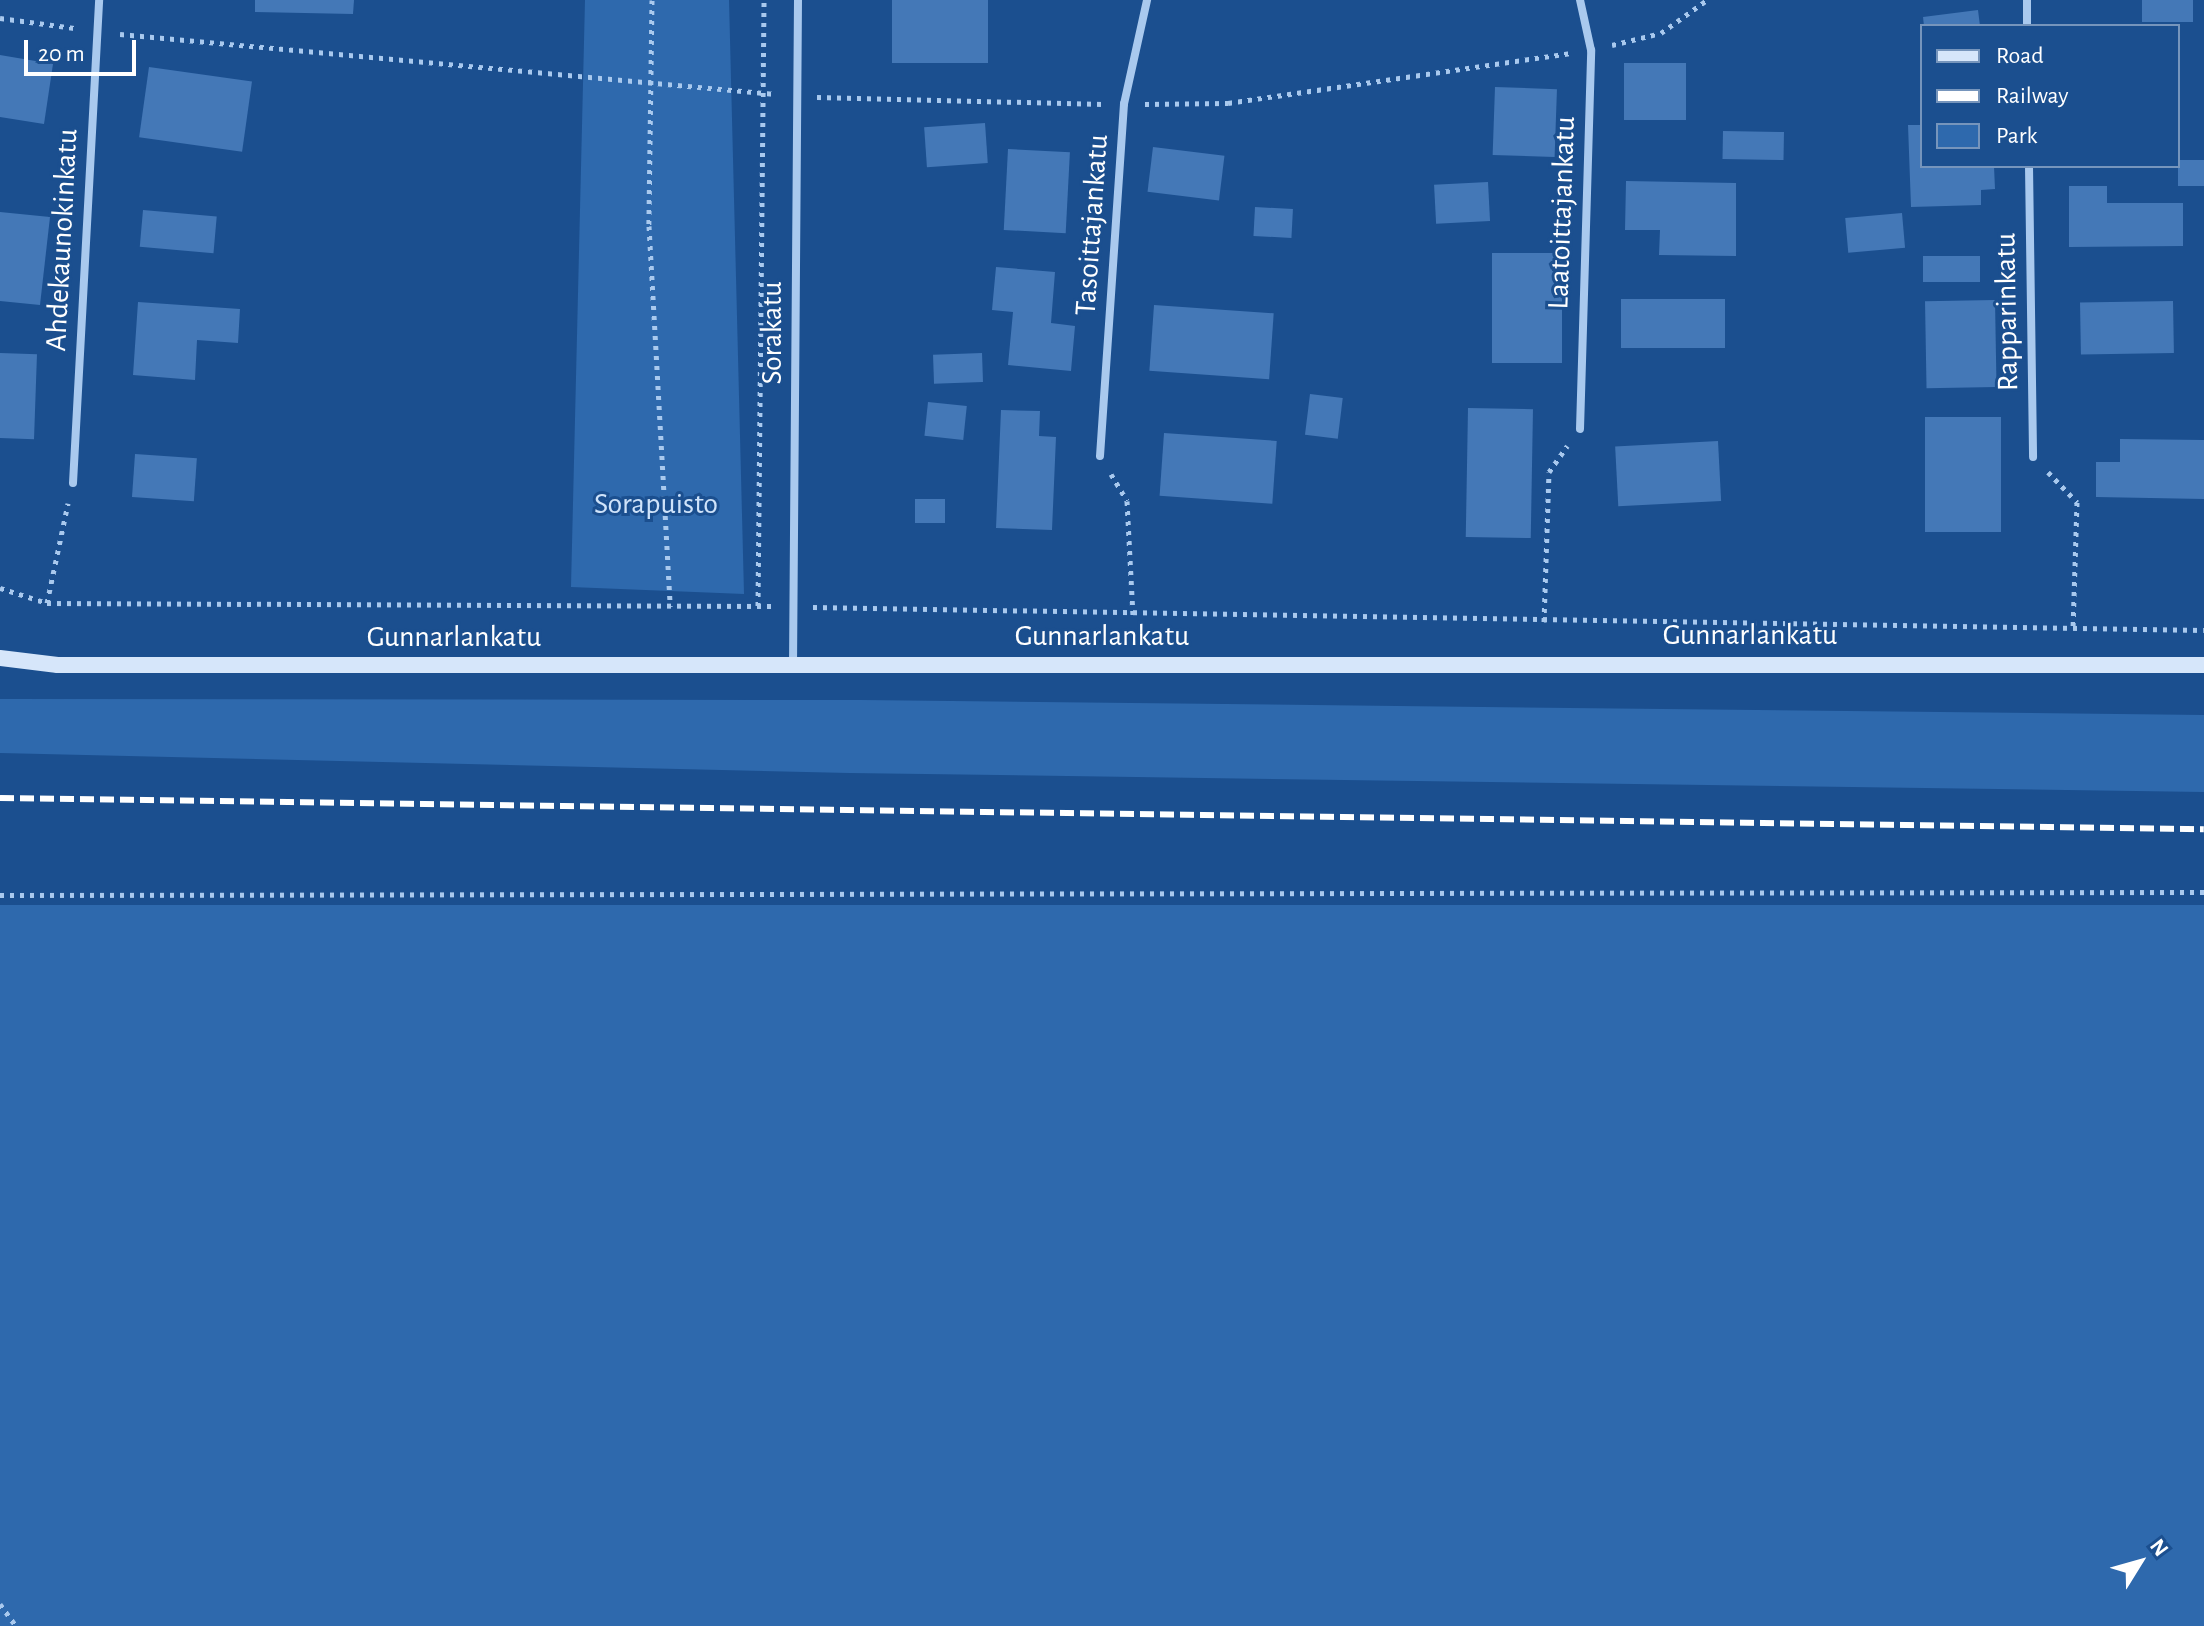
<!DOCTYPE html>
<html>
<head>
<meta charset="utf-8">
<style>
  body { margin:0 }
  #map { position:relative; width:2204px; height:1626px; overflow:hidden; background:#1b4f8f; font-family:"Alegreya Sans",sans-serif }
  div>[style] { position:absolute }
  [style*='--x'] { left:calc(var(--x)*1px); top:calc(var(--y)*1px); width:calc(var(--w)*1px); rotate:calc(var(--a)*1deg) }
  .green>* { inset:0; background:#2e69ad; transform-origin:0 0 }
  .building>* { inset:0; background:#4478b7; transform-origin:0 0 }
  .path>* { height:5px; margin-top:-2.5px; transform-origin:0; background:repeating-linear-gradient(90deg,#a9c9ee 0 4px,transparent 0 10px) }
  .street>* { height:8px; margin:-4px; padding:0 4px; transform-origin:4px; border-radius:4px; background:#a9c9ee }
  .secondary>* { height:16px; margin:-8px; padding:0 8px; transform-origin:8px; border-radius:8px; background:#d6e6fa }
  .rail>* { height:6px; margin-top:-3px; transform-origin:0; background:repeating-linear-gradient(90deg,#fff 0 14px,transparent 0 20px) }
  span { translate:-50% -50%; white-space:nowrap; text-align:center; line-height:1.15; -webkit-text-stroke:6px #1b4f8f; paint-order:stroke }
  .street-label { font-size:30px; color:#fff }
  .park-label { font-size:30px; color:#cfe3fa }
  .legend { position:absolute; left:1920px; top:24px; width:260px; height:144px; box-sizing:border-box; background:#1b4f8f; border:2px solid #7695bc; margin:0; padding:10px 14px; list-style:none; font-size:24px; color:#fff }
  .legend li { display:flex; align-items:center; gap:16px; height:40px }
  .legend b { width:40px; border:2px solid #7695bc }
  .north { position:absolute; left:2100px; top:1522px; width:80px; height:80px; -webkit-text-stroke:6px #1b4f8f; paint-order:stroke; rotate:53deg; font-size:22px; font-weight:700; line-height:32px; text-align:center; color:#fff }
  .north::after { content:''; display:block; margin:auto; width:28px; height:36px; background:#fff; clip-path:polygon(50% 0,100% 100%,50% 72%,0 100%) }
  .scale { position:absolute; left:24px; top:40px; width:112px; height:36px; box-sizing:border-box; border:4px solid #fff; border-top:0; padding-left:10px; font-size:24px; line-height:28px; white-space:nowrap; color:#fff; -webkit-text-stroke:6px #1b4f8f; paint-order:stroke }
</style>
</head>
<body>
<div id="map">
  <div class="green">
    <div style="clip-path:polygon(585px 0,729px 0,744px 594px,571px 587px)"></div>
    <div style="clip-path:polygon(0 699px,862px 700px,2204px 715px,2204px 792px,849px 773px,0 753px)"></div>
    <div style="left:2204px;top:905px;width:721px;height:2204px;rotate:90deg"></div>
  </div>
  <div class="building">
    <div style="clip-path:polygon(255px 0,354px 0,353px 14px,255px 12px)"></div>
    <div style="left:892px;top:0;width:96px;height:63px"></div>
    <div style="left:2142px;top:0;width:51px;height:22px"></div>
    <div style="clip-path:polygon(1978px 10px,1980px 26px,1924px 26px,1923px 17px)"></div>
    <div style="clip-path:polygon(0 55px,53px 64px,44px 124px,0 117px)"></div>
    <div style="left:1686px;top:63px;width:57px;height:62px;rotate:90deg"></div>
    <div style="left:149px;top:67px;width:104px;height:71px;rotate:8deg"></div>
    <div style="left:1495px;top:87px;width:62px;height:68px;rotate:2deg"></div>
    <div style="left:985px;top:123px;width:40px;height:61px;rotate:86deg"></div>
    <div style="clip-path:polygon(1908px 125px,1922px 125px,1922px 166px,1994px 166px,1995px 189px,1981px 190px,1981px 205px,1911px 207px)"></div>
    <div style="left:1723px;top:131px;width:61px;height:28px;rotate:1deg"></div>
    <div style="left:1153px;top:147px;width:72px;height:45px;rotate:7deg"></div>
    <div style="left:1008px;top:149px;width:62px;height:81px;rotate:3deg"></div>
    <div style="left:2204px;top:160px;width:26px;height:26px;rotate:90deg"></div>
    <div style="clip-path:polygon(1626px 181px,1736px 183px,1736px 256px,1659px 255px,1660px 230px,1625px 230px)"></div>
    <div style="left:1488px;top:182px;width:39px;height:54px;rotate:87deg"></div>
    <div style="clip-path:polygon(2069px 186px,2107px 186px,2107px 203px,2183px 203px,2183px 246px,2069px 247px)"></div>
    <div style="left:1255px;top:207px;width:38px;height:29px;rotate:3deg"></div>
    <div style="left:143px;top:210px;width:74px;height:37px;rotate:5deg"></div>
    <div style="clip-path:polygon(0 212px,50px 217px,40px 305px,0 301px)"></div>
    <div style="left:1902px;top:213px;width:35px;height:57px;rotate:85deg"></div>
    <div style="left:1492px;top:253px;width:70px;height:110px"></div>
    <div style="left:1980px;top:256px;width:26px;height:57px;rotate:90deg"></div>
    <div style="clip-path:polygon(996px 267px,1055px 272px,1051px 323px,1075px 326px,1071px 371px,1008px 365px,1013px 312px,992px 310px)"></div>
    <div style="left:1621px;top:299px;width:104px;height:49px"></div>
    <div style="left:1995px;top:300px;width:87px;height:70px;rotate:89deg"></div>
    <div style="left:2173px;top:301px;width:52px;height:93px;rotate:89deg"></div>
    <div style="clip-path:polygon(138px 302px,240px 309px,238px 343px,197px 340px,195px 380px,133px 375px)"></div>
    <div style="left:1154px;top:305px;width:120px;height:66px;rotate:4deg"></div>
    <div style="left:0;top:353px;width:37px;height:85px;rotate:2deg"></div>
    <div style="left:982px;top:353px;width:29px;height:49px;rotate:88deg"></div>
    <div style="left:1310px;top:394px;width:33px;height:41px;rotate:7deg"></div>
    <div style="left:928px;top:402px;width:39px;height:34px;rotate:6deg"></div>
    <div style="left:1468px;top:408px;width:65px;height:129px;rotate:1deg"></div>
    <div style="clip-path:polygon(1001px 410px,1040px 411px,1039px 436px,1056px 437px,1052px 530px,996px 528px)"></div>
    <div style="left:1925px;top:417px;width:76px;height:115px"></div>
    <div style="left:1164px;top:433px;width:113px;height:63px;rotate:4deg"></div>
    <div style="clip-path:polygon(2120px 439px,2204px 440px,2204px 499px,2096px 497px,2096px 462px,2120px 462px)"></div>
    <div style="left:1718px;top:441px;width:60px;height:103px;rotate:87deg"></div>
    <div style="left:135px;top:454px;width:62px;height:43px;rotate:4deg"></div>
    <div style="left:915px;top:499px;width:30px;height:24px"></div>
  </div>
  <div class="path">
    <div style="--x:652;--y:0;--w:226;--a:90.8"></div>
    <div style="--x:649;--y:226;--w:381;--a:86.8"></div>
    <div style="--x:0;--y:18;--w:75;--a:7.7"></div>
    <div style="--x:120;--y:34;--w:658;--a:5.23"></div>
    <div style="--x:1612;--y:45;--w:50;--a:-13.8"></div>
    <div style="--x:1661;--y:33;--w:57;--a:-35.7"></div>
    <div style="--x:817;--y:97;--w:286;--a:1.4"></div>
    <div style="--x:1145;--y:104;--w:83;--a:-0.7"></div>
    <div style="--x:1228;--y:103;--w:347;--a:-8.3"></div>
    <div style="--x:2048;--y:472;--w:42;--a:46"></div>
    <div style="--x:2077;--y:502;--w:126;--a:91.8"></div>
    <div style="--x:1111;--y:474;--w:31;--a:59"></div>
    <div style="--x:1127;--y:501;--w:115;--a:87"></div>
    <div style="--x:0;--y:588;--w:49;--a:17.7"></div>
    <div style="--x:47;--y:603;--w:724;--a:0.24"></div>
    <div style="--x:47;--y:603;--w:102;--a:-78.1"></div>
    <div style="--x:758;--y:606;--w:606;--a:-89.43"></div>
    <div style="--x:813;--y:607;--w:1391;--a:0.95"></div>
    <div style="--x:1544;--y:622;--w:150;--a:-88.1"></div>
    <div style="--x:1549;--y:472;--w:32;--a:-55"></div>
    <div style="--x:0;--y:895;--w:2204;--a:-0.08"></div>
    <div style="--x:0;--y:1604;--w:27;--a:54"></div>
  </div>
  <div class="street">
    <div style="--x:2027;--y:0;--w:26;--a:90"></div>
    <div style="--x:2029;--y:166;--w:291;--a:89.2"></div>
    <div style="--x:1580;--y:429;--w:379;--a:-88.3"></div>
    <div style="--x:1591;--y:50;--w:51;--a:-102.4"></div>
    <div style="--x:1100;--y:456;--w:353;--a:-86.1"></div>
    <div style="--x:1124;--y:104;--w:107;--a:-77.5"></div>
    <div style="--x:73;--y:483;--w:484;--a:-86.9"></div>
    <div style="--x:793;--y:666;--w:666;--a:-89.57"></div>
  </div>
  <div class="secondary">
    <div style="--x:0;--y:658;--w:58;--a:6.9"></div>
    <div style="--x:58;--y:665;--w:2146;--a:0"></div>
  </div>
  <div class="rail">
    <div style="--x:0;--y:798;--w:2204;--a:0.81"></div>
  </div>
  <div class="street-label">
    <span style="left:1562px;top:213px;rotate:-88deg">Laatoittajankatu</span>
    <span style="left:1092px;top:225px;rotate:-86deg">Tasoittajankatu</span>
    <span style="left:62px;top:240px;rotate:-87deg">Ahdekaunokinkatu</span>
    <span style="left:2007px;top:312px;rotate:-91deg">Rapparinkatu</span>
    <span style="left:772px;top:333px;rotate:-90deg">Sorakatu</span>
    <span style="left:1750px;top:635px">Gunnarlankatu</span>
    <span style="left:1102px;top:636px">Gunnarlankatu</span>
    <span style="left:454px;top:637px">Gunnarlankatu</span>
  </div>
  <div class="park-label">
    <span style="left:656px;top:504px">Sorapuisto</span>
  </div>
  <ul class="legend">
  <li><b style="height:10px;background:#d6e6fa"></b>Road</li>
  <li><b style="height:10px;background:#fff"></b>Railway</li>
  <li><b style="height:22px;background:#2e69ad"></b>Park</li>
  </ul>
  <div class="north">N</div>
  <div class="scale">20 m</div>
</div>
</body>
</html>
